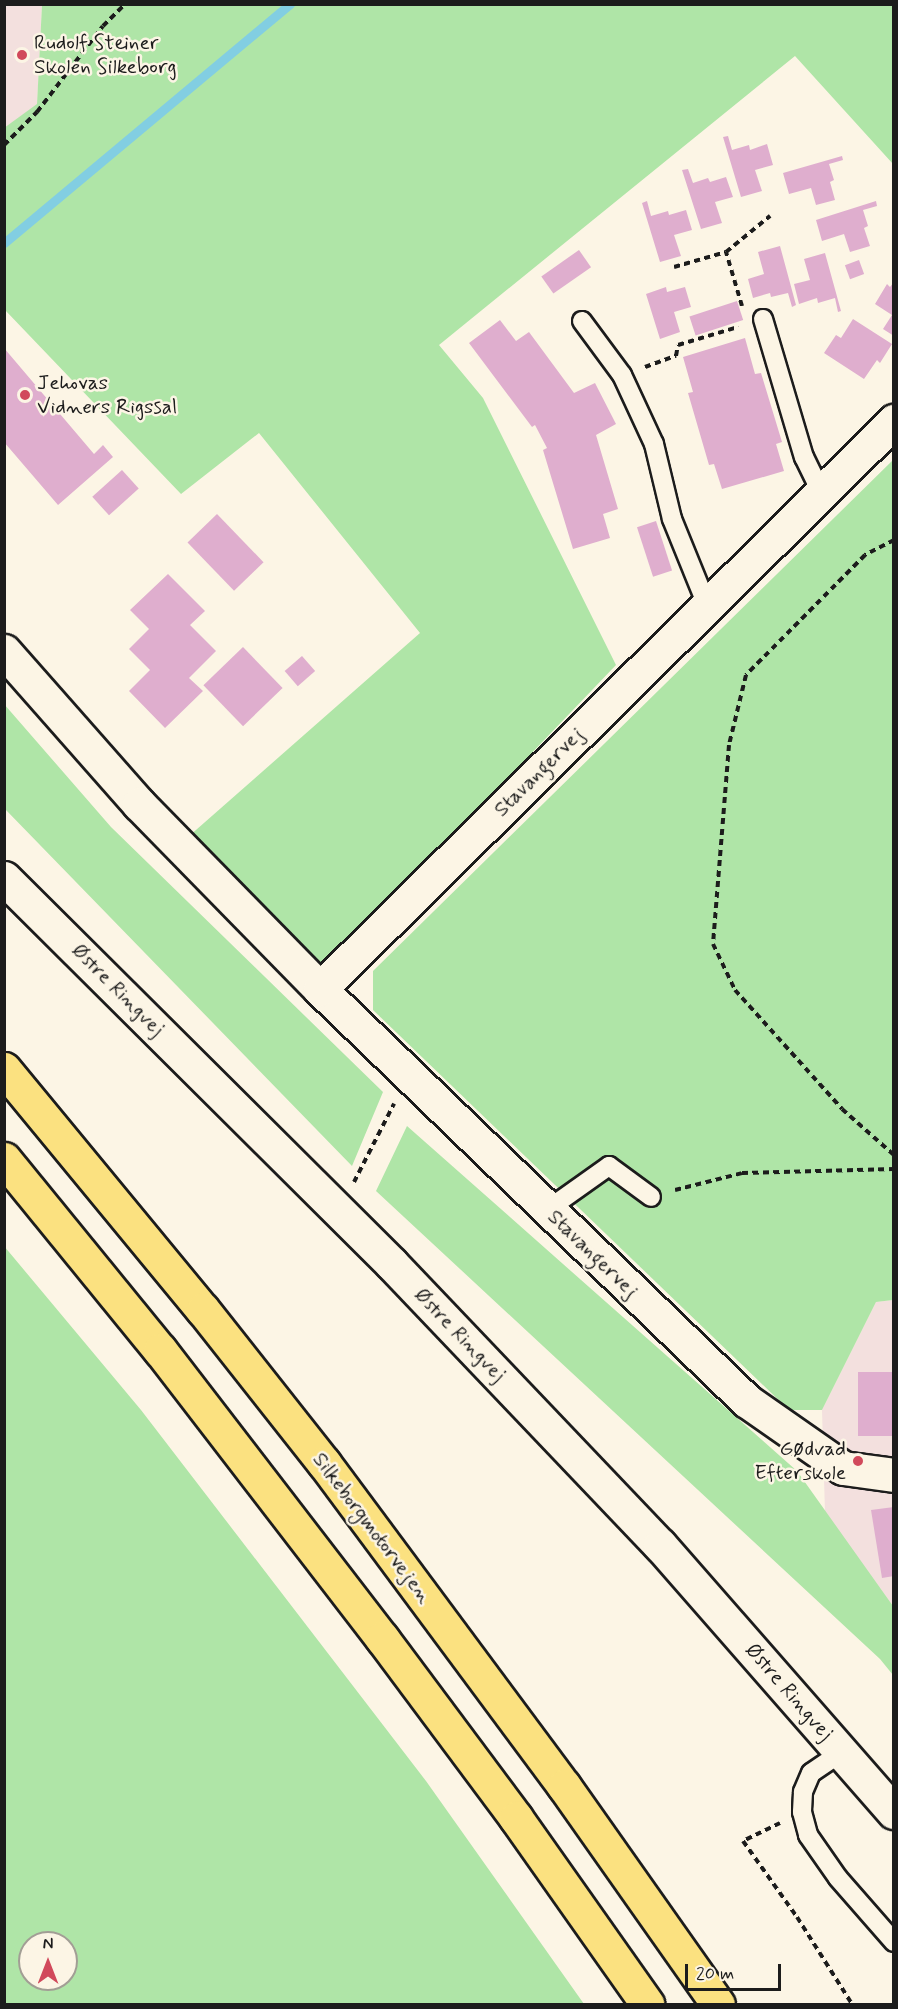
<!DOCTYPE html>
<html>
<head>
<meta charset="utf-8">
<style>
  body { margin:0 }
  #map { position:relative; width:898px; height:2009px; overflow:hidden; background:#fcf5e5; font-family:Mynerve,sans-serif }
  div>[style] { position:absolute }
  [style*='--x'] { left:calc(var(--x)*1px); top:calc(var(--y)*1px); width:calc(var(--w)*1px); rotate:calc(var(--a)*1deg) }
  .built>* { inset:0; background:#f3e0de }
  .green>* { inset:0; background:#afe5a7 }
  .stream>* { height:9px; margin:-4.5px; padding:0 4.5px; transform-origin:4.5px; border-radius:4.5px; background:#82cee2 }
  .building>* { inset:0; background:#dfaece; transform-origin:0 0 }
  .path>* { height:4px; margin-top:-2px; transform-origin:0; background:repeating-linear-gradient(90deg,#1c1c1c 0 6px,transparent 0 10.5px) }
  .roads { filter:drop-shadow(2px 0 #1c1c1c) drop-shadow(-2px 0 #1c1c1c) drop-shadow(0 2px #1c1c1c) drop-shadow(0 -2px #1c1c1c) }
  .lane>* { height:18px; margin:-9px; padding:0 9px; transform-origin:9px; border-radius:9px; background:#fcf5e5 }
  .street>* { height:33px; margin:-16.5px; padding:0 16.5px; transform-origin:16.5px; border-radius:16.5px; background:#fcf5e5 }
  .secondary>* { height:33px; margin:-16.5px; padding:0 16.5px; transform-origin:16.5px; border-radius:16.5px; background:#fcf5e5 }
  .highway>* { height:33px; margin:-16.5px; padding:0 16.5px; transform-origin:16.5px; border-radius:16.5px; background:#fbe180 }
  .dots>* { width:16px; height:16px; translate:-50% -50%; box-sizing:border-box; border:3px solid #fcf5e5; border-radius:50% }
  span { translate:-50% -50%; white-space:nowrap; text-align:center; line-height:1.15; -webkit-text-stroke:5px #fcf5e5; paint-order:stroke }
  .poi-label { font-size:21px; color:#1c1c1c }
  .left { translate:0 -50%; text-align:left }
  .right { translate:-100% -50%; text-align:right }
  .street-label { font-size:21px; color:#1c1c1c }
  .frame { position:absolute; inset:0; border:6px solid #1c1c1c; pointer-events:none }
  .north { position:absolute; left:18px; top:1931px; width:60px; height:60px; box-sizing:border-box; background:#fcf5e5; border:2px solid #a29e95; border-radius:50%; rotate:0deg; font-size:16px; font-weight:700; line-height:24px; text-align:center; color:#1c1c1c }
  .north::after { content:''; display:block; margin:auto; width:21px; height:27px; background:#d1495b; clip-path:polygon(50% 0,100% 100%,50% 72%,0 100%) }
  .scale { position:absolute; left:685px; top:1964px; width:96px; height:27px; box-sizing:border-box; border:3px solid #1c1c1c; border-top:0; padding-left:8px; font-size:18px; line-height:21px; white-space:nowrap; color:#1c1c1c; -webkit-text-stroke:4px #fcf5e5; paint-order:stroke }
</style>
</head>
<body>
<div id="map">
  <div class="built">
    <div style="clip-path:polygon(5px 5px,42px 5px,37px 105px,5px 128px)"></div>
    <div style="clip-path:polygon(893px 1300px,893px 1606px,825px 1512px,822px 1410px,876px 1302px)"></div>
  </div>
  <div class="green">
    <div style="clip-path:polygon(42px 5px,893px 5px,893px 164px,795px 56px,439px 345px,483px 398px,616px 665px,323px 971px,188px 837px,420px 633px,259px 433px,181px 494px,5px 310px,4px 128px,37px 104px)"></div>
    <div style="clip-path:polygon(893px 460px,893px 1300px,876px 1302px,822px 1410px,789px 1410px,373px 1010px,373px 971px)"></div>
    <div style="clip-path:polygon(4px 704px,111px 827px,383px 1092px,352px 1166px,5px 809px)"></div>
    <div style="clip-path:polygon(407px 1126px,797px 1471px,893px 1606px,893px 1675px,880px 1659px,376px 1191px)"></div>
    <div style="clip-path:polygon(evenodd,4px 1246px,141px 1410px,426px 1781px,584px 2004px,5px 2004px,4px 1246px,30px 1943px,66px 1943px,66px 1979px,30px 1979px,30px 1943px)"></div>
  </div>
  <div class="stream">
    <div style="--x:4;--y:243;--w:373;--a:-39.9"></div>
  </div>
  <div class="building">
    <div style="clip-path:polygon(728px 136px,732px 150px,749px 145px,750px 150px,767px 144px,773px 165px,755px 170px,762px 191px,741px 197px,723px 137px)"></div>
    <div style="clip-path:polygon(842px 156px,843px 160px,829px 164px,834px 180px,830px 182px,835px 200px,816px 205px,811px 188px,789px 194px,783px 173px)"></div>
    <div style="clip-path:polygon(688px 169px,693px 183px,708px 178px,710px 182px,726px 177px,733px 197px,715px 202px,722px 223px,701px 229px,682px 170px)"></div>
    <div style="clip-path:polygon(647px 201px,651px 216px,668px 211px,669px 215px,686px 210px,692px 230px,674px 235px,681px 256px,660px 262px,642px 203px)"></div>
    <div style="clip-path:polygon(876px 201px,877px 206px,863px 210px,868px 226px,864px 228px,870px 246px,850px 252px,844px 234px,822px 241px,816px 220px)"></div>
    <div style="clip-path:polygon(780px 246px,796px 305px,792px 307px,788px 293px,771px 297px,770px 293px,753px 298px,748px 279px,764px 274px,758px 252px)"></div>
    <div style="left:579px;top:250px;width:21px;height:46px;rotate:55deg"></div>
    <div style="clip-path:polygon(825px 253px,841px 311px,838px 312px,835px 298px,818px 303px,817px 298px,799px 304px,794px 284px,810px 280px,804px 259px)"></div>
    <div style="left:859px;top:260px;width:15px;height:15px;rotate:70deg"></div>
    <div style="clip-path:polygon(894px 282px,894px 336px,883px 329px,892px 315px,875px 304px,887px 284px,890px 287px)"></div>
    <div style="clip-path:polygon(666px 287px,667px 292px,685px 287px,691px 307px,674px 312px,680px 332px,660px 339px,646px 294px)"></div>
    <div style="left:737px;top:301px;width:20px;height:50px;rotate:72deg"></div>
    <div style="clip-path:polygon(853px 319px,892px 344px,880px 363px,877px 360px,864px 379px,824px 353px,836px 335px,841px 338px)"></div>
    <div style="clip-path:polygon(500px 320px,516px 341px,529px 332px,574px 393px,595px 383px,616px 424px,596px 435px,618px 509px,603px 514px,610px 538px,573px 549px,543px 450px,547px 448px,535px 425px,532px 427px,469px 343px)"></div>
    <div style="clip-path:polygon(745px 338px,755px 374px,761px 373px,782px 442px,776px 444px,784px 471px,722px 489px,714px 464px,709px 465px,688px 393px,693px 392px,683px 357px)"></div>
    <div style="clip-path:polygon(4px 348px,94px 454px,103px 445px,113px 457px,58px 505px,4px 442px)"></div>
    <div style="left:122px;top:470px;width:25px;height:40px;rotate:48deg"></div>
    <div style="left:217px;top:514px;width:67px;height:41px;rotate:46deg"></div>
    <div style="left:656px;top:521px;width:52px;height:20px;rotate:72deg"></div>
    <div style="clip-path:polygon(168px 574px,205px 611px,190px 625px,216px 651px,189px 678px,203px 691px,165px 728px,129px 691px,150px 670px,129px 649px,149px 629px,130px 610px)"></div>
    <div style="left:243px;top:647px;width:57px;height:55px;rotate:46deg"></div>
    <div style="left:302px;top:656px;width:20px;height:23px;rotate:49deg"></div>
    <div style="left:894px;top:1372px;width:64px;height:36px;rotate:90deg"></div>
    <div style="clip-path:polygon(894px 1507px,894px 1576px,882px 1578px,871px 1510px)"></div>
  </div>
  <div class="path">
    <div style="--x:4;--y:145;--w:47;--a:-45"></div>
    <div style="--x:37;--y:112;--w:108;--a:-52.5"></div>
    <div style="--x:103;--y:26;--w:31;--a:-45"></div>
    <div style="--x:674;--y:267;--w:54;--a:-16.1"></div>
    <div style="--x:742;--y:306;--w:56;--a:-106.5"></div>
    <div style="--x:726;--y:252;--w:57;--a:-39.3"></div>
    <div style="--x:645;--y:367;--w:33;--a:-20"></div>
    <div style="--x:676;--y:356;--w:11;--a:-80"></div>
    <div style="--x:678;--y:345;--w:63;--a:-16.7"></div>
    <div style="--x:894;--y:540;--w:33;--a:153"></div>
    <div style="--x:865;--y:555;--w:169;--a:134.8"></div>
    <div style="--x:746;--y:675;--w:72;--a:103.7"></div>
    <div style="--x:729;--y:745;--w:200;--a:94.6"></div>
    <div style="--x:713;--y:944;--w:51;--a:64.4"></div>
    <div style="--x:735;--y:990;--w:160;--a:48"></div>
    <div style="--x:842;--y:1109;--w:69;--a:41.5"></div>
    <div style="--x:354;--y:1182;--w:88;--a:-62.9"></div>
    <div style="--x:675;--y:1190;--w:69;--a:-14.2"></div>
    <div style="--x:742;--y:1173;--w:152;--a:-1.5"></div>
    <div style="--x:780;--y:1823;--w:41;--a:154.1"></div>
    <div style="--x:743;--y:1841;--w:93;--a:54.6"></div>
    <div style="--x:797;--y:1917;--w:103;--a:57.7"></div>
  </div>
  <div class="roads">
    <div class="lane">
      <div style="--x:763;--y:319;--w:144;--a:73.5"></div>
      <div style="--x:804;--y:457;--w:39;--a:64"></div>
      <div style="--x:582;--y:321;--w:67;--a:53.5"></div>
      <div style="--x:622;--y:375;--w:76;--a:65.1"></div>
      <div style="--x:654;--y:444;--w:77;--a:76.5"></div>
      <div style="--x:672;--y:519;--w:93;--a:67.9"></div>
      <div style="--x:547;--y:1210;--w:76;--a:-35.4"></div>
      <div style="--x:609;--y:1166;--w:52;--a:36.4"></div>
      <div style="--x:842;--y:1752;--w:37;--a:146"></div>
      <div style="--x:811;--y:1773;--w:21;--a:113"></div>
      <div style="--x:803;--y:1792;--w:20;--a:93"></div>
      <div style="--x:802;--y:1812;--w:24;--a:75"></div>
      <div style="--x:808;--y:1835;--w:52;--a:55.1"></div>
      <div style="--x:838;--y:1878;--w:85;--a:48.8"></div>
    </div>
    <div class="street">
      <div style="--x:4;--y:651;--w:204;--a:48.6"></div>
      <div style="--x:139;--y:804;--w:259;--a:45.6"></div>
      <div style="--x:320;--y:989;--w:593;--a:43.98"></div>
      <div style="--x:747;--y:1401;--w:117;--a:34.9"></div>
      <div style="--x:843;--y:1468;--w:51;--a:7.8"></div>
      <div style="--x:320;--y:989;--w:808;--a:-44.7"></div>
    </div>
    <div class="secondary">
      <div style="--x:4;--y:878;--w:547;--a:44.85"></div>
      <div style="--x:392;--y:1264;--w:388;--a:46.4"></div>
      <div style="--x:660;--y:1545;--w:355;--a:48.8"></div>
    </div>
    <div class="highway">
      <div style="--x:4;--y:1069;--w:313;--a:50.5"></div>
      <div style="--x:203;--y:1310;--w:195;--a:51.7"></div>
      <div style="--x:324;--y:1463;--w:402;--a:53.4"></div>
      <div style="--x:564;--y:1786;--w:267;--a:54.8"></div>
      <div style="--x:4;--y:1159;--w:247;--a:50.8"></div>
      <div style="--x:160;--y:1350;--w:364;--a:52.4"></div>
      <div style="--x:382;--y:1638;--w:224;--a:53.3"></div>
      <div style="--x:516;--y:1818;--w:228;--a:54.8"></div>
    </div>
  </div>
  <div class="dots">
    <div style="left:22px;top:55px;background:#d1495b"></div>
    <div style="left:25px;top:395px;background:#d1495b"></div>
    <div style="left:858px;top:1461px;background:#d1495b"></div>
  </div>
  <div class="poi-label">
    <span class="left" style="left:34px;top:55px">Rudolf Steiner<br>Skolen Silkeborg</span>
    <span class="left" style="left:37px;top:395px">Jehovas<br>Vidners Rigssal</span>
    <span class="right" style="left:846px;top:1461px">Gødvad<br>Efterskole</span>
  </div>
  <div class="street-label">
    <span style="left:539px;top:772px;rotate:-45deg">Stavangervej</span>
    <span style="left:118px;top:990px;rotate:45deg">Østre Ringvej</span>
    <span style="left:593px;top:1254px;rotate:44deg">Stavangervej</span>
    <span style="left:460px;top:1335px;rotate:46deg">Østre Ringvej</span>
    <span style="left:372px;top:1528px;rotate:53deg">Silkeborgmotorvejen</span>
    <span style="left:789px;top:1692px;rotate:49deg">Østre Ringvej</span>
  </div>
  <div class="frame"></div>
  <div class="north">N</div>
  <div class="scale">20 m</div>
</div>
</body>
</html>
